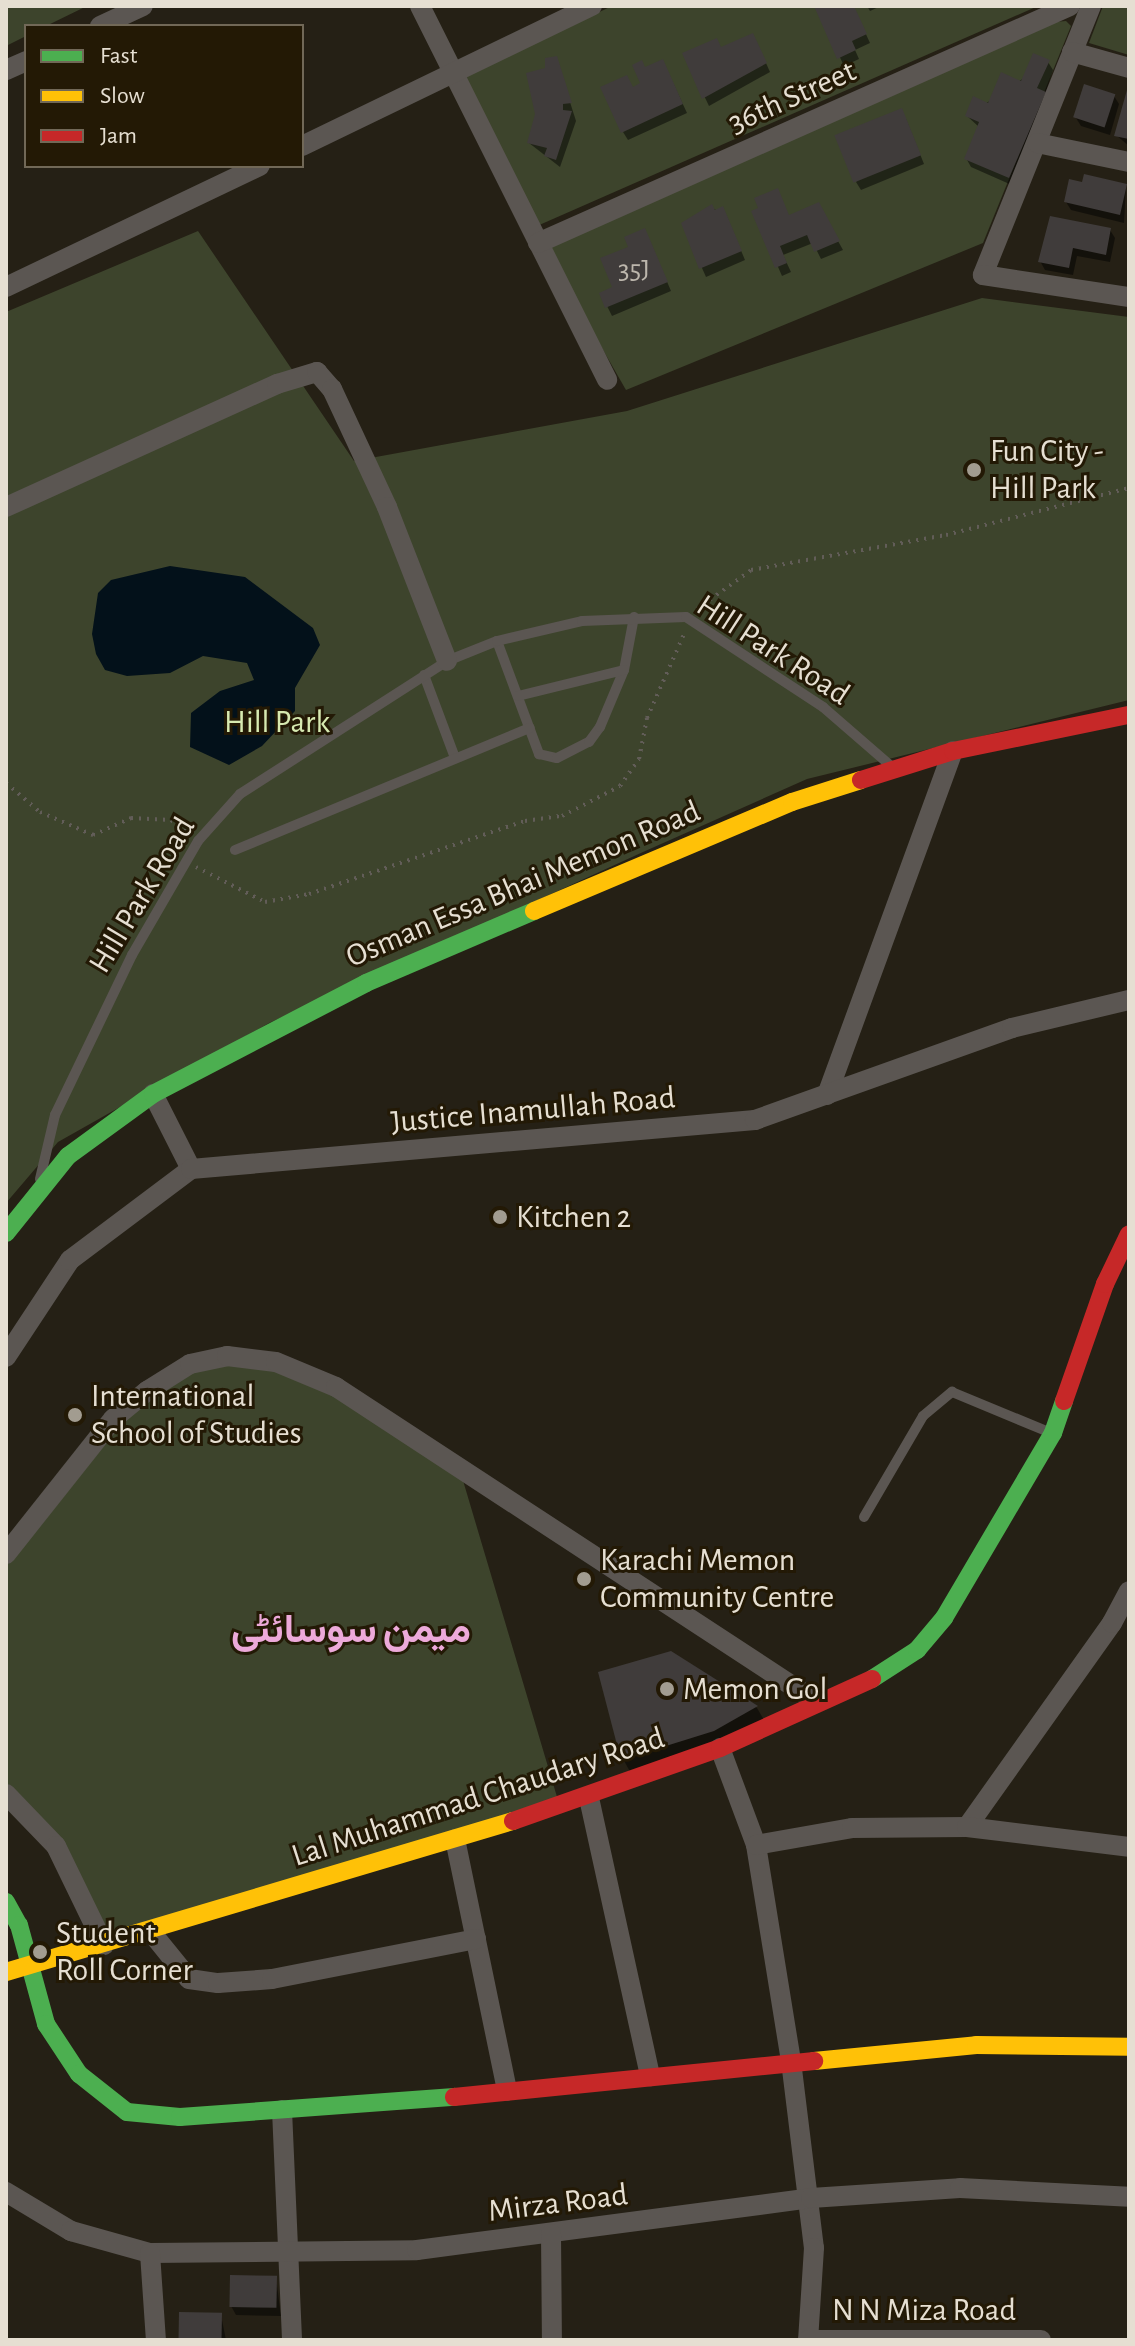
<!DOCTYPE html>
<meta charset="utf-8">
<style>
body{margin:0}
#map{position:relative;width:1135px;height:2346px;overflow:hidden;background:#252015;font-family:"Alegreya Sans",Vazirmatn,sans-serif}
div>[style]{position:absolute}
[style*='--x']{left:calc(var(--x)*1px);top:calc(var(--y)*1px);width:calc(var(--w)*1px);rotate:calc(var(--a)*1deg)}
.green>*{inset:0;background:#3d442c}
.water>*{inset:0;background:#03111a}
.shadow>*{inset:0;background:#0007}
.building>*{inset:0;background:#403c3b;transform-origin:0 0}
.path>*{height:4px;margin-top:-2px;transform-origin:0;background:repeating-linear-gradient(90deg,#625d58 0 2px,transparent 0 8px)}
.lane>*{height:10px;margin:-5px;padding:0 5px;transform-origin:5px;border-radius:5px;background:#5b5652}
.street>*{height:20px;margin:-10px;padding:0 10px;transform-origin:10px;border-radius:10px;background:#5b5652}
.fast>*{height:18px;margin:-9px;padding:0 9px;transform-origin:9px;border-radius:9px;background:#4caf50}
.slow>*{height:18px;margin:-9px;padding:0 9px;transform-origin:9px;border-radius:9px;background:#ffc107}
.jam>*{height:18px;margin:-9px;padding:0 9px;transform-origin:9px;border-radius:9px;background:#c62828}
.dots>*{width:22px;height:22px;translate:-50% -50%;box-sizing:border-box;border:4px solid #231905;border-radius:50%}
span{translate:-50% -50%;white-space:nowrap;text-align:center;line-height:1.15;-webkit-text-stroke:6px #231905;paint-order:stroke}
.number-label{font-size:28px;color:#bcb6ac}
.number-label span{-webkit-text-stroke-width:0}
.street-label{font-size:32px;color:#e6dfd2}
.poi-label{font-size:32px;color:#e6dfd2}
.left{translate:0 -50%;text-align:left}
.park-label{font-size:32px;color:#d7eab1}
.district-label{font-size:40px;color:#eca9d9;font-weight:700}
.frame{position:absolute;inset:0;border:8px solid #e6dfd2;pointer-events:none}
.legend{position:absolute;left:24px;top:24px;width:280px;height:144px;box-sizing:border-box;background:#231905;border:2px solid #716857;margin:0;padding:10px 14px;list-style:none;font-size:24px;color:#e6dfd2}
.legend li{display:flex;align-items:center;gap:16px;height:40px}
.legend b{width:40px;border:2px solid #716857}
</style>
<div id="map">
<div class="green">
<div style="clip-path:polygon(6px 6px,87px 6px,46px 26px,26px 26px,26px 36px,6px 46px)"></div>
<div style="clip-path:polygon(612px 6px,1038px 6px,537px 226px,462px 77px)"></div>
<div style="clip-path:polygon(1103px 6px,1129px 6px,1129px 55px,1089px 43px)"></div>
<div style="clip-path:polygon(1066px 21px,1071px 26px,983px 243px,626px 390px,547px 252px,551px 244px,1054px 22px)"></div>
<div style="clip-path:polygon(198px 231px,354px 461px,627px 411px,982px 298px,1129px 317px,1129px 700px,807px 779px,643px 852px,269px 1023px,58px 1142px,6px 1203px,6px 312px)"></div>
<div style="clip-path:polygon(276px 1362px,459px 1467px,560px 1807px,103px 1944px,23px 1809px,6px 1794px,6px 1554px,79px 1459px,190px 1364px)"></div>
</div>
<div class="water">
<div style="clip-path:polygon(170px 566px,245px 577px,313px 628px,320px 645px,295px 688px,295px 711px,262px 746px,229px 765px,190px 747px,191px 713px,220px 691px,254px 680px,247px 663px,203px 656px,170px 673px,127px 676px,105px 670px,96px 654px,92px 634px,98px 593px,111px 580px)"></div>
</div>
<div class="shadow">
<div style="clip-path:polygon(816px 6px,853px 6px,870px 43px,855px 50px,859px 59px,844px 66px)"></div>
<div style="clip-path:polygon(867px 6px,881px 6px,870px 11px)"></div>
<div style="clip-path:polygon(757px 43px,770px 72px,709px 106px,684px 54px)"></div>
<div style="clip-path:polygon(556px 58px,576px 121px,560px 167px,529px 143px,547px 69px)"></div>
<div style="clip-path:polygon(1048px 62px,1053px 70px,1014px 186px,971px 167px,966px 158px,979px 127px,967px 116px)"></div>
<div style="clip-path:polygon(645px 69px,667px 70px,687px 113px,628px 140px,623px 132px,633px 89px,643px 84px)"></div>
<div style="clip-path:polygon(1129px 91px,1129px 146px,1116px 135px)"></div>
<div style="clip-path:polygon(1114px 96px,1119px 104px,1110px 135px,1081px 126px,1076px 118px)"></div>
<div style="clip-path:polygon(906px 119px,924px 164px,861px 190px,856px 182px)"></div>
<div style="clip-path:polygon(1126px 186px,1124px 223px,1071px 210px,1066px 202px)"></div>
<div style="clip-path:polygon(818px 205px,843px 250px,821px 259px,813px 243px,783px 255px,791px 272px,782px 276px,754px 212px,789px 217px)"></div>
<div style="clip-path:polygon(711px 207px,727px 217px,745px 260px,706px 277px,683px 225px)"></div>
<div style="clip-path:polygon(1110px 230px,1115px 238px,1110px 262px,1077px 256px,1073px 275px,1045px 270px,1040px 261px)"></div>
<div style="clip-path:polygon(649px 239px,671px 291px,612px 316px,601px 294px,615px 288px)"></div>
<div style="clip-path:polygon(671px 1653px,757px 1708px,767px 1725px,633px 1777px,623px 1759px)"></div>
<div style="clip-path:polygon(276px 2278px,281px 2316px,236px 2315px,231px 2306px)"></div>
<div style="clip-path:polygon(221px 2315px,226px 2340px,180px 2340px)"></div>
</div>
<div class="building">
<div style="clip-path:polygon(814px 6px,854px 6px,867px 34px,852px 41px,856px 50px,837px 59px)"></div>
<div style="clip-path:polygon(753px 33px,767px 63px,702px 99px,682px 53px,717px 38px,721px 47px)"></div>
<div style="clip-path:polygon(1033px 53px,1050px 60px,1037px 88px,1046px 92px,1009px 178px,964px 159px,979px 122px,965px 116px,973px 96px,988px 103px,1001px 72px,1021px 81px)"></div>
<div style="clip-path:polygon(557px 56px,572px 103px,563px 104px,563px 110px,572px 111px,556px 160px,544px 156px,547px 148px,527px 143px,535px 114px,526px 73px,545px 68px,545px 58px)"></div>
<div style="clip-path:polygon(663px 59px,683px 104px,621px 133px,600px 87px,627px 75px,633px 87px,640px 83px,632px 65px,642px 60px,645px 67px)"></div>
<div style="clip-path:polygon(1129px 83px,1129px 139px,1114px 136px)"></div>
<div style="left:1084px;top:84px;width:33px;height:35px;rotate:18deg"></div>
<div style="left:902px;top:108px;width:51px;height:73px;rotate:68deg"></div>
<div style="clip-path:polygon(1084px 174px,1127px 184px,1120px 215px,1064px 202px,1069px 179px,1082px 182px)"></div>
<div style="clip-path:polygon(778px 188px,789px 215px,819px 202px,840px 241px,814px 252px,807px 235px,780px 246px,787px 263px,775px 268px,751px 211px,758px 208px,754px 198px)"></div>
<div style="clip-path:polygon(712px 204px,715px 210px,723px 206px,742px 251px,699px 269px,681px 223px)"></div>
<div style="clip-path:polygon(1050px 216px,1111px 228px,1106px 255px,1073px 248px,1069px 268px,1038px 262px)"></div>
<div style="clip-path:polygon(645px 228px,668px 282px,605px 308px,599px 293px,612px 287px,600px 258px,628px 247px,624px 237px)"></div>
<div style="clip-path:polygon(671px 1651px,758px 1706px,714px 1731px,621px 1760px,598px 1672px)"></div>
<div style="left:230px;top:2275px;width:47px;height:32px;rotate:1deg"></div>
<div style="left:179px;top:2312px;width:43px;height:28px;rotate:1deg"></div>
</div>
<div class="path">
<div style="--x:697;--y:609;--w:67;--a:-35.8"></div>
<div style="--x:751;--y:570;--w:198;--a:-10.2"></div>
<div style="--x:946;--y:535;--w:189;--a:-14.4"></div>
<div style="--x:6;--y:783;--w:45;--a:40.5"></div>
<div style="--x:40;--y:812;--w:58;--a:23.5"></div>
<div style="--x:93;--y:835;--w:42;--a:-24.1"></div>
<div style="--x:131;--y:818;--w:40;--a:2.9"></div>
<div style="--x:171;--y:820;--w:19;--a:39"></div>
<div style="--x:196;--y:867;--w:77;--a:26.9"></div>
<div style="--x:265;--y:902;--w:45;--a:-10.3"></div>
<div style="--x:309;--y:894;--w:228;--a:-18.7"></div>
<div style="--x:525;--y:821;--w:37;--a:-8"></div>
<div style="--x:562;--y:816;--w:65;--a:-27.3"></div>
<div style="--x:620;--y:786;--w:33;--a:-55"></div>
<div style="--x:639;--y:759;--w:42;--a:-79"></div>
<div style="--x:647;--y:718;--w:94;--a:-66.2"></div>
</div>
<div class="lane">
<div style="--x:497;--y:641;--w:121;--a:69.6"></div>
<div style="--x:539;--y:754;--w:18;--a:13"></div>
<div style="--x:557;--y:758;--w:36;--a:-27"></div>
<div style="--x:589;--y:742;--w:19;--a:-54"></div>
<div style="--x:600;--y:727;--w:62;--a:-67.2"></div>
<div style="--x:624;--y:670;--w:54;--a:-79.3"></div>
<div style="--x:424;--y:675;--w:89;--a:69.5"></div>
<div style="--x:518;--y:696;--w:109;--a:-13.8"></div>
<div style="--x:235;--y:850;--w:319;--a:-22.5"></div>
<div style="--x:40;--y:1179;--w:66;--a:-76.8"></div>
<div style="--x:55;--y:1115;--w:178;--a:-64.3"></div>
<div style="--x:132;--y:955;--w:132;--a:-59.9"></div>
<div style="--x:198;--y:841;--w:63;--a:-48.2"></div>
<div style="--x:240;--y:794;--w:246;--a:-32.7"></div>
<div style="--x:447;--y:661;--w:54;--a:-21.8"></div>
<div style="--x:497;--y:641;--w:87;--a:-13.2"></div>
<div style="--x:582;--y:621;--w:104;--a:-2.2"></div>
<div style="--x:686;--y:617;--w:164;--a:33.3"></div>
<div style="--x:823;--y:707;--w:90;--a:40.9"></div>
<div style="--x:864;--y:1517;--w:117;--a:-59.7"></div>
<div style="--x:923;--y:1416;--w:38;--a:-40"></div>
<div style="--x:952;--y:1392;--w:107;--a:22.5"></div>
</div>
<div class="street">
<div style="--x:420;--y:6;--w:418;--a:63.4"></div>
<div style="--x:1091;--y:6;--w:290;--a:111.9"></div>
<div style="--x:983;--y:275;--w:148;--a:8.6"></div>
<div style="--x:100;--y:26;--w:47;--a:-24.9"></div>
<div style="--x:1072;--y:52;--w:59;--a:15.7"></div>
<div style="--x:6;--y:70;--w:22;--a:-24"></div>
<div style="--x:1037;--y:143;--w:94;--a:11.7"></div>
<div style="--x:302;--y:146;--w:322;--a:-25.8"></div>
<div style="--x:538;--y:243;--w:582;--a:-24.01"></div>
<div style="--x:6;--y:287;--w:281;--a:-25.5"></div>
<div style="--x:6;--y:507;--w:298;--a:-24.4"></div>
<div style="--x:277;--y:384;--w:42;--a:-16.7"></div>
<div style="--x:317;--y:372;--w:23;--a:49"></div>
<div style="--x:332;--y:389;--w:130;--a:65"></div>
<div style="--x:387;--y:507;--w:165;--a:68.7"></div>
<div style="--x:153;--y:1094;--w:84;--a:63.1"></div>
<div style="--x:827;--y:1095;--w:366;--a:-69.9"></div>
<div style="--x:6;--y:1357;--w:116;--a:-56.6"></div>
<div style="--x:70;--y:1260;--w:151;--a:-36.9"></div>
<div style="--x:191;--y:1169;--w:566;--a:-4.97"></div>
<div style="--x:755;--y:1120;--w:273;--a:-19.7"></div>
<div style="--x:1012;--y:1028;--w:120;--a:-13.5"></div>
<div style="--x:6;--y:1554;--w:172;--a:-51.6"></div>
<div style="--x:113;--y:1419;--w:44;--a:-39.5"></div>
<div style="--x:147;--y:1391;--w:51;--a:-32.1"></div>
<div style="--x:190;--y:1364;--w:38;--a:-12"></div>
<div style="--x:227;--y:1356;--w:49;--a:7"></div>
<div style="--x:276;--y:1362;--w:65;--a:22.6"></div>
<div style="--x:336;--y:1387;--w:575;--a:33.22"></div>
<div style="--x:720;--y:1748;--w:103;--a:69.6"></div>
<div style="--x:756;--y:1845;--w:219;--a:80.8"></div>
<div style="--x:791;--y:2061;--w:188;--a:83"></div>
<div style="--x:814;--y:2248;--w:92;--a:93.7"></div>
<div style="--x:6;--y:1794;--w:72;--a:46.1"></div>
<div style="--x:56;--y:1846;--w:110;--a:64.1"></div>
<div style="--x:589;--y:1798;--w:285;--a:77.6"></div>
<div style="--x:967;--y:1827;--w:250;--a:-54.6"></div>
<div style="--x:1112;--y:1623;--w:36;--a:-62"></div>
<div style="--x:455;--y:1839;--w:257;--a:78.3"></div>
<div style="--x:756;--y:1845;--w:97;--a:-10"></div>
<div style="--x:852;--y:1828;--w:115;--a:-0.5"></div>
<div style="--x:967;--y:1827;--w:163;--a:7"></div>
<div style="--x:151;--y:1932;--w:60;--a:51"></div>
<div style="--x:189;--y:1979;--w:29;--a:8"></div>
<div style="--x:218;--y:1983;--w:54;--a:-4.2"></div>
<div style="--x:272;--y:1979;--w:208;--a:-11.1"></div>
<div style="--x:282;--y:2110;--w:230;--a:87.5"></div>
<div style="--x:6;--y:2192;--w:76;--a:31"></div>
<div style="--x:71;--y:2231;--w:82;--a:15.6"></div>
<div style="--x:150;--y:2253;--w:267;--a:-0.6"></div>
<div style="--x:417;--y:2250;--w:397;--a:-7.5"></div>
<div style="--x:811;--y:2198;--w:149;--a:-3.8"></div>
<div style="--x:960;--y:2188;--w:169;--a:3"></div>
<div style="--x:551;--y:2234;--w:106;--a:89.5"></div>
<div style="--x:150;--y:2253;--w:87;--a:86.1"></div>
<div style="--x:808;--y:2340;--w:233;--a:0"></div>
</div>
<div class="fast">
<div style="--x:6;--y:1233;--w:99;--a:-51.2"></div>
<div style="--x:68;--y:1156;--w:105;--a:-36.1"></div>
<div style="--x:153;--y:1094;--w:240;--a:-27.5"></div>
<div style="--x:366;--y:983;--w:183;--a:-23.2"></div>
<div style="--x:872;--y:1679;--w:54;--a:-32.8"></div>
<div style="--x:917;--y:1650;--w:42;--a:-49.8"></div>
<div style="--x:944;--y:1618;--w:215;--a:-59.5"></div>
<div style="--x:1053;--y:1433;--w:34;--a:-71"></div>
<div style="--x:6;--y:1902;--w:26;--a:61"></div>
<div style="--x:19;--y:1925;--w:103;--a:74.7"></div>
<div style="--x:46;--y:2024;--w:60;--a:56.6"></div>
<div style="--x:79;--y:2074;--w:61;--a:38.4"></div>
<div style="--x:127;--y:2112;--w:53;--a:5.4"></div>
<div style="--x:180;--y:2117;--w:275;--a:-4.2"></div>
</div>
<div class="slow">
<div style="--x:534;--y:911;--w:280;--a:-22.9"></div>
<div style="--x:792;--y:802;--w:72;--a:-17.7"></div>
<div style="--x:6;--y:1972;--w:529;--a:-16.59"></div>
<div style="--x:814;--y:2061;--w:163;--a:-5.6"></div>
<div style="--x:976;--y:2045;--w:153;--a:0.7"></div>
</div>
<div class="jam">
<div style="--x:861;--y:780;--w:96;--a:-17.5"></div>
<div style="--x:953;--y:751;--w:180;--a:-11.6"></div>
<div style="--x:1064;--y:1401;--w:124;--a:-70.7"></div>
<div style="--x:1105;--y:1284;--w:55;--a:-64.4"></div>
<div style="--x:513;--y:1821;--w:219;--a:-19.4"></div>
<div style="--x:720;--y:1748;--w:167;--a:-24.4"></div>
<div style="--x:454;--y:2097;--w:362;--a:-5.7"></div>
</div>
<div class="dots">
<div style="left:974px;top:470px;background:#a29c90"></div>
<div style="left:500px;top:1217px;background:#a29c90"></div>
<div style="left:75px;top:1415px;background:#a29c90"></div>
<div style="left:584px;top:1579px;background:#a29c90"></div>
<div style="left:667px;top:1689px;background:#a29c90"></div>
<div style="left:40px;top:1952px;background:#a29c90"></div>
</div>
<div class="number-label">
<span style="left:634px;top:270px">35J</span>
</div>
<div class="street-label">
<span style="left:792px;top:97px;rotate:-24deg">36th Street</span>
<span style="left:773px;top:650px;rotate:33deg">Hill Park Road</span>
<span style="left:523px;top:884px;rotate:-23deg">Osman Essa Bhai Memon Road</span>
<span style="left:142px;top:895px;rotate:-59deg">Hill Park Road</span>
<span style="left:533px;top:1110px;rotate:-5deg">Justice Inamullah Road</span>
<span style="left:478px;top:1797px;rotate:-18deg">Lal Muhammad Chaudary Road</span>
<span style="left:558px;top:2203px;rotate:-7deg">Mirza Road</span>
<span style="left:924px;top:2310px">N N Miza Road</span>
</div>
<div class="poi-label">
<span class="left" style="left:990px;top:470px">Fun City -<br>Hill Park</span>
<span class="left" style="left:516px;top:1217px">Kitchen 2</span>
<span class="left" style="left:91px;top:1415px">International<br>School of Studies</span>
<span class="left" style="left:600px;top:1579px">Karachi Memon<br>Community Centre</span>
<span class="left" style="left:683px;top:1689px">Memon Gol</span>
<span class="left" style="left:56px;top:1952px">Student<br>Roll Corner</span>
</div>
<div class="park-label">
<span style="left:277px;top:722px">Hill Park</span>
</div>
<div class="district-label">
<span style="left:351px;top:1630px">میمن سوسائٹی</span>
</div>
<div class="frame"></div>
<ul class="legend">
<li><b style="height:10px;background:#4caf50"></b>Fast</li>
<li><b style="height:10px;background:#ffc107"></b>Slow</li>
<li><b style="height:10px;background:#c62828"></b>Jam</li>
</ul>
</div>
